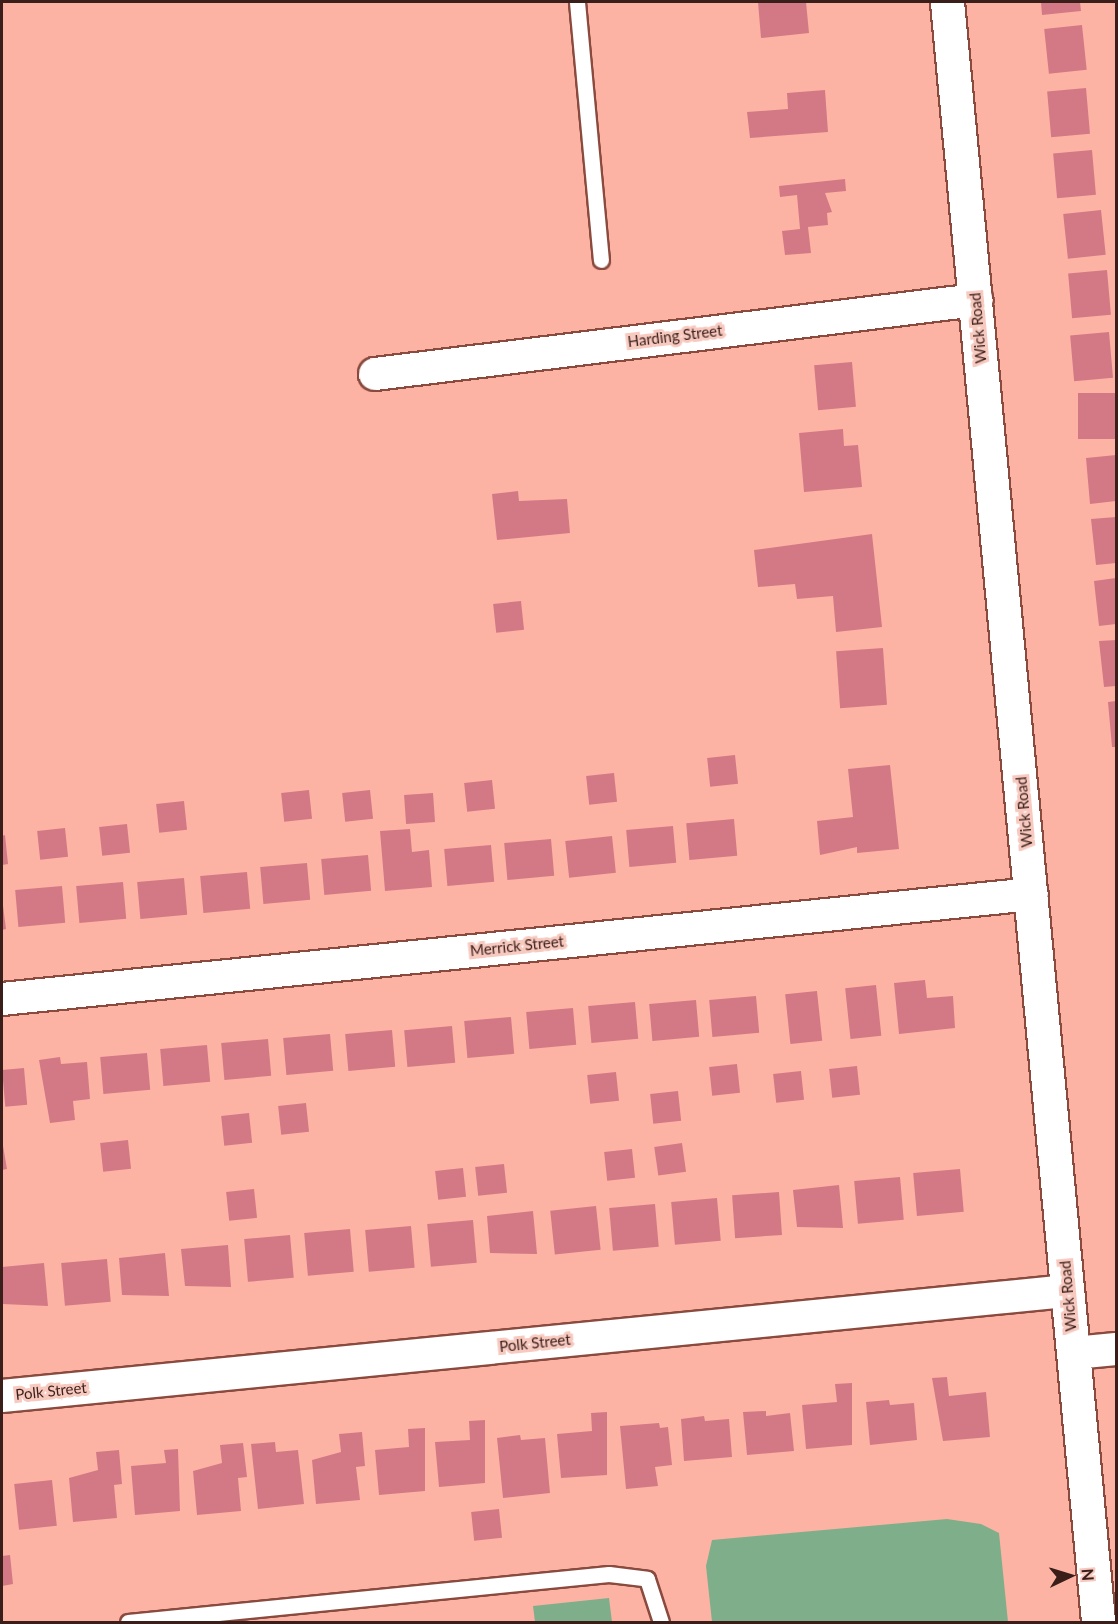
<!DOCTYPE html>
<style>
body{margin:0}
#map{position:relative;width:1118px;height:1624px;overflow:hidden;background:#fdb3a4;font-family:Lato,sans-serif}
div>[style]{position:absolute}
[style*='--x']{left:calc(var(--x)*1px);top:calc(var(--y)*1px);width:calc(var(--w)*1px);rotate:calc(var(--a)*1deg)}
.green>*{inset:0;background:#7faf8a}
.building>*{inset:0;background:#d37986;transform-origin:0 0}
.roads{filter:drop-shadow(2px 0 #8a4a3e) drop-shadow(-2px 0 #8a4a3e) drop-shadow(0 2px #8a4a3e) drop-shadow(0 -2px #8a4a3e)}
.lane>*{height:15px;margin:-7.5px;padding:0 7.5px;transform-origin:7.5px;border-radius:7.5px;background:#fff}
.street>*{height:32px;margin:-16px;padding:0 16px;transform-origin:16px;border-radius:16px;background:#fff}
.secondary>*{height:33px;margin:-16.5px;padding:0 16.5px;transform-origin:16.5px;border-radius:16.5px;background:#fff}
span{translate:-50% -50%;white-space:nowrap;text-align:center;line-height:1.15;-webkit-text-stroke:6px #f7c9bf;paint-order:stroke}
.street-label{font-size:15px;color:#3a1e19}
.frame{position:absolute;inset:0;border:3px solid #3a1e19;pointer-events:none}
.north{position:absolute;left:1040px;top:1546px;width:60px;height:60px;-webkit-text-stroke:4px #f7c9bf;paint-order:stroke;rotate:86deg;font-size:16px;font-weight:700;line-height:24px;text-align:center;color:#3a1e19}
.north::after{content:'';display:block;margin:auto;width:21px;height:27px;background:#3a1e19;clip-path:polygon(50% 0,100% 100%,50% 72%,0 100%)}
</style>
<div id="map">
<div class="green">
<div style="clip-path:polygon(947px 1519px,981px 1524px,999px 1533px,1008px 1622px,712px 1622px,706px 1566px,712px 1540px)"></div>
<div style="clip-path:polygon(609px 1598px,612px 1622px,535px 1622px,533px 1606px)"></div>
</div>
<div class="building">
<div style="clip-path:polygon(758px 2px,806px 2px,809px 33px,761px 38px)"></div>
<div style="clip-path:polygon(1041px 2px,1080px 2px,1081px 11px,1042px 15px)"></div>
<div style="left:1082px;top:25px;width:45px;height:38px;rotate:84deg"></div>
<div style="left:1086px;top:88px;width:46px;height:39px;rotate:85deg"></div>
<div style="clip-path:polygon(825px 90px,828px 132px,750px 138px,747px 112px,788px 109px,787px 93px)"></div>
<div style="left:1092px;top:150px;width:45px;height:39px;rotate:85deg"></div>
<div style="clip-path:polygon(845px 179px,846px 191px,825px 193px,832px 212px,827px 213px,828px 225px,808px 227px,811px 253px,785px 255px,782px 231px,800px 229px,797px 195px,780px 197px,779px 186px)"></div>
<div style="left:1101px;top:210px;width:45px;height:38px;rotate:84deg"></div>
<div style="left:1107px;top:270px;width:45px;height:39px;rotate:85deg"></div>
<div style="left:1109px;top:332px;width:46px;height:39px;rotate:85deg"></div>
<div style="left:852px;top:362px;width:45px;height:38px;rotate:85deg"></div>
<div style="left:1116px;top:393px;width:46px;height:38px;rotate:90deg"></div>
<div style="clip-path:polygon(843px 429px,844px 446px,858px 445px,862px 487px,804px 492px,799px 433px)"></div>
<div style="clip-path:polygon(1116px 455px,1116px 501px,1090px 504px,1086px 458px)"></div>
<div style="clip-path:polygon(518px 491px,519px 501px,567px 499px,570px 533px,497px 540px,492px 494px)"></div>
<div style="clip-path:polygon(1116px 517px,1116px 563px,1096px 565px,1091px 519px)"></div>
<div style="clip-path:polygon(872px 534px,882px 627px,836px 632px,833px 596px,797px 599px,795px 584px,758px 587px,754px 550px)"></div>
<div style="clip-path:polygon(1116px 578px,1116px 624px,1099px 626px,1094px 581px)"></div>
<div style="left:521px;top:601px;width:29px;height:28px;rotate:84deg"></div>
<div style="clip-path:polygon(1116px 640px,1116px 686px,1104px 687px,1099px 641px)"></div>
<div style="left:883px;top:648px;width:57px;height:47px;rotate:86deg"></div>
<div style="clip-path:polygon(1116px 701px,1116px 747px,1112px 747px,1108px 702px)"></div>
<div style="left:735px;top:755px;width:29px;height:28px;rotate:84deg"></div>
<div style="clip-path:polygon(890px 765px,899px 849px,857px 853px,857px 847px,820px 855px,817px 821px,853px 817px,848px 769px)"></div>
<div style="left:614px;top:773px;width:29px;height:28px;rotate:84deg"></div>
<div style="left:492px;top:780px;width:29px;height:28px;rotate:84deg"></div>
<div style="left:309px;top:790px;width:29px;height:28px;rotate:84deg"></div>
<div style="left:370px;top:790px;width:29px;height:28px;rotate:84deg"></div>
<div style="left:433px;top:793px;width:29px;height:29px;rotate:86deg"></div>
<div style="left:184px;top:801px;width:29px;height:28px;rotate:84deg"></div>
<div style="left:734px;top:819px;width:37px;height:48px;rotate:85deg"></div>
<div style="left:127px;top:824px;width:29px;height:28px;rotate:84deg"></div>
<div style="left:673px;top:826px;width:37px;height:47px;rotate:85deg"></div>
<div style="left:65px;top:828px;width:29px;height:28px;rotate:84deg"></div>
<div style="clip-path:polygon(410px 829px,412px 852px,429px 850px,432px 887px,385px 891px,380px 831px)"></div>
<div style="clip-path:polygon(5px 835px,8px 864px,2px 865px,2px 836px)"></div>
<div style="left:612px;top:836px;width:37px;height:47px;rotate:84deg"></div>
<div style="left:551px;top:839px;width:37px;height:47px;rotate:85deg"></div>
<div style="left:491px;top:845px;width:37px;height:47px;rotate:85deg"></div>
<div style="left:368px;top:855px;width:36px;height:47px;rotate:85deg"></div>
<div style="left:307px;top:863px;width:37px;height:47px;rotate:85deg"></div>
<div style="left:247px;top:872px;width:37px;height:47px;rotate:85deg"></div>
<div style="left:184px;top:878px;width:37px;height:47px;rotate:85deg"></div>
<div style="left:123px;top:882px;width:37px;height:47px;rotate:85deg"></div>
<div style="left:62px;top:886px;width:37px;height:47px;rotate:85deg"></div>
<div style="clip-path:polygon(2px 898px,6px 929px,2px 930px)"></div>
<div style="clip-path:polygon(925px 980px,927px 998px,953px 996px,955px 1028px,899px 1034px,894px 983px)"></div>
<div style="left:876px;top:985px;width:51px;height:31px;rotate:84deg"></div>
<div style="left:817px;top:991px;width:50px;height:32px;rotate:84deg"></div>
<div style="left:756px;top:996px;width:37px;height:47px;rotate:85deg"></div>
<div style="left:696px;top:1000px;width:37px;height:47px;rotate:85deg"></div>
<div style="left:635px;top:1002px;width:37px;height:47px;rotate:85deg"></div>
<div style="left:573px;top:1008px;width:37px;height:47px;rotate:85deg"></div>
<div style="left:511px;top:1017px;width:37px;height:47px;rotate:85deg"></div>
<div style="left:452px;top:1026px;width:37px;height:48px;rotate:85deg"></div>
<div style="left:392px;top:1030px;width:37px;height:47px;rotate:85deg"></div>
<div style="left:330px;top:1034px;width:37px;height:47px;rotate:85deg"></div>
<div style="left:268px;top:1039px;width:37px;height:47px;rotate:85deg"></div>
<div style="left:207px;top:1045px;width:37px;height:47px;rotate:85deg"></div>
<div style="left:147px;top:1053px;width:37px;height:47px;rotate:85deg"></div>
<div style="clip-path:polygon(60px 1057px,61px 1064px,87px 1062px,90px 1099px,73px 1101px,75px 1120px,50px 1123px,39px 1060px)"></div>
<div style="left:737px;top:1064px;width:29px;height:28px;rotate:84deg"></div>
<div style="left:857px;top:1066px;width:29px;height:28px;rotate:84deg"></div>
<div style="left:24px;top:1068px;width:37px;height:22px;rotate:85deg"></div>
<div style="left:801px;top:1071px;width:29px;height:28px;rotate:84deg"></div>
<div style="left:616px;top:1072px;width:29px;height:29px;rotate:84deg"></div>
<div style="left:678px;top:1091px;width:30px;height:28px;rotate:84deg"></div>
<div style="left:306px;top:1103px;width:29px;height:28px;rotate:84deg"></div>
<div style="left:249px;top:1113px;width:30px;height:28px;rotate:84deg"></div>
<div style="clip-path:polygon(2px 1140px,7px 1169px,2px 1170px)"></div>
<div style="left:128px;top:1140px;width:29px;height:28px;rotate:84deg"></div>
<div style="left:682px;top:1143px;width:29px;height:28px;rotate:82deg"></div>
<div style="left:632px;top:1149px;width:29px;height:28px;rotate:84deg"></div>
<div style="left:504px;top:1164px;width:29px;height:29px;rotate:84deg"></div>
<div style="left:463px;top:1168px;width:29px;height:28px;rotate:84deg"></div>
<div style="left:960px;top:1169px;width:43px;height:47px;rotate:85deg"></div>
<div style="left:900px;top:1177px;width:43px;height:46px;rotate:85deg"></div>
<div style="clip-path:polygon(839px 1185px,843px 1228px,797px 1227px,793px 1190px)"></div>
<div style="left:254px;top:1189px;width:29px;height:28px;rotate:84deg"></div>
<div style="left:779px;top:1192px;width:43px;height:47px;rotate:86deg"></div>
<div style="left:717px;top:1198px;width:43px;height:46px;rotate:85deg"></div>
<div style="left:655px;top:1204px;width:43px;height:46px;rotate:85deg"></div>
<div style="left:596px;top:1206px;width:44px;height:46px;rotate:84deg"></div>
<div style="clip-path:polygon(533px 1211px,537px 1254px,490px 1253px,487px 1216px)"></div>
<div style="left:473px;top:1220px;width:43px;height:46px;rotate:85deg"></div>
<div style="left:411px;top:1226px;width:42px;height:46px;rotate:85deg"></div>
<div style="left:350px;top:1229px;width:43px;height:46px;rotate:85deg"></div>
<div style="left:290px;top:1235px;width:43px;height:46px;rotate:85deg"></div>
<div style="clip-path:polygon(228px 1245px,231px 1287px,185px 1286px,181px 1249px)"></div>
<div style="clip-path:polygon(165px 1253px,169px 1296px,122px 1295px,119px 1258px)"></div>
<div style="left:107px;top:1259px;width:43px;height:46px;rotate:85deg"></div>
<div style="clip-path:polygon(44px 1263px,48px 1306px,2px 1304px,2px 1267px)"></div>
<div style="clip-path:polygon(947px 1377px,949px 1396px,986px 1392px,990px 1437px,943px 1441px,932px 1378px)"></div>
<div style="clip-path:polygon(852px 1383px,852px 1445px,806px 1449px,802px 1405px,837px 1402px,835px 1384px)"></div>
<div style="clip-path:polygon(889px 1400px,890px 1405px,914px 1403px,917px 1440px,870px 1445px,866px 1402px)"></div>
<div style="clip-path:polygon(766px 1411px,766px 1416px,790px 1413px,794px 1451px,747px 1455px,743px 1412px)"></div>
<div style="clip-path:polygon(607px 1412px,607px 1475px,561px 1478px,557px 1434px,592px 1431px,591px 1413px)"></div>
<div style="clip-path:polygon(704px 1416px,705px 1421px,729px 1419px,732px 1457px,684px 1461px,681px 1419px)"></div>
<div style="clip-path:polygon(485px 1420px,485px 1483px,439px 1487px,435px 1442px,470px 1440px,469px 1421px)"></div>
<div style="clip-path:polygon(659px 1423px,660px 1428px,668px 1427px,672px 1465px,655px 1467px,658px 1486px,626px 1489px,620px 1426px)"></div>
<div style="clip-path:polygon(425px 1428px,425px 1491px,379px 1495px,375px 1450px,409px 1447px,408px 1429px)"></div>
<div style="clip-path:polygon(362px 1432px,365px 1466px,356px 1467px,360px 1500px,316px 1504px,312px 1460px,341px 1452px,339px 1434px)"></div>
<div style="clip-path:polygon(520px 1435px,521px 1440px,545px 1438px,550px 1493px,503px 1498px,497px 1438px)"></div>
<div style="clip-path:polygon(275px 1442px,276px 1452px,298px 1450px,304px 1504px,258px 1509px,251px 1444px)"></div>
<div style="clip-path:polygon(243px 1443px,247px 1477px,238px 1478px,241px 1511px,197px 1515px,193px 1471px,222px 1463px,220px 1445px)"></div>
<div style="clip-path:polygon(178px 1449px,180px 1511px,135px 1515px,131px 1466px,166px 1463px,164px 1450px)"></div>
<div style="clip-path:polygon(119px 1450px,122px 1484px,114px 1485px,117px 1518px,73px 1522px,69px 1478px,98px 1470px,96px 1452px)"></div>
<div style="left:52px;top:1480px;width:46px;height:38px;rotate:84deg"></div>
<div style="left:499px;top:1509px;width:29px;height:28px;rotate:84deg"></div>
<div style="clip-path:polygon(10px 1555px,13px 1584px,2px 1586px,2px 1556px)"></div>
</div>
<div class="roads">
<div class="lane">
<div style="--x:577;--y:2;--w:259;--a:84.7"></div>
<div style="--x:128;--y:1622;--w:483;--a:-5.7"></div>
<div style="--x:609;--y:1574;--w:38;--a:7"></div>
<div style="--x:647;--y:1579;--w:45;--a:72"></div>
</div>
<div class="street">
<div style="--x:375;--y:374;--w:606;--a:-7.02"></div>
<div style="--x:2;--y:999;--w:1035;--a:-5.82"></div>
<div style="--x:1074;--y:1353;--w:42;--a:-5.4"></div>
<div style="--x:2;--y:1396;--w:1071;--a:-5.63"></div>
</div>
<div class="secondary">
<div style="--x:947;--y:2;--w:1627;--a:84.67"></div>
</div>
</div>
<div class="street-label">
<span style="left:978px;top:328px;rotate:-95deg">Wick Road</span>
<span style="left:675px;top:336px;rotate:-7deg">Harding Street</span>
<span style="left:1024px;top:812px;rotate:-95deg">Wick Road</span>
<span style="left:517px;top:946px;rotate:-6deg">Merrick Street</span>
<span style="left:1068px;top:1296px;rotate:-95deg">Wick Road</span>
<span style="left:535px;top:1343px;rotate:-6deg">Polk Street</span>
<span style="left:51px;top:1391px;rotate:-6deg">Polk Street</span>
</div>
<div class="frame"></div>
<div class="north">N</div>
</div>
